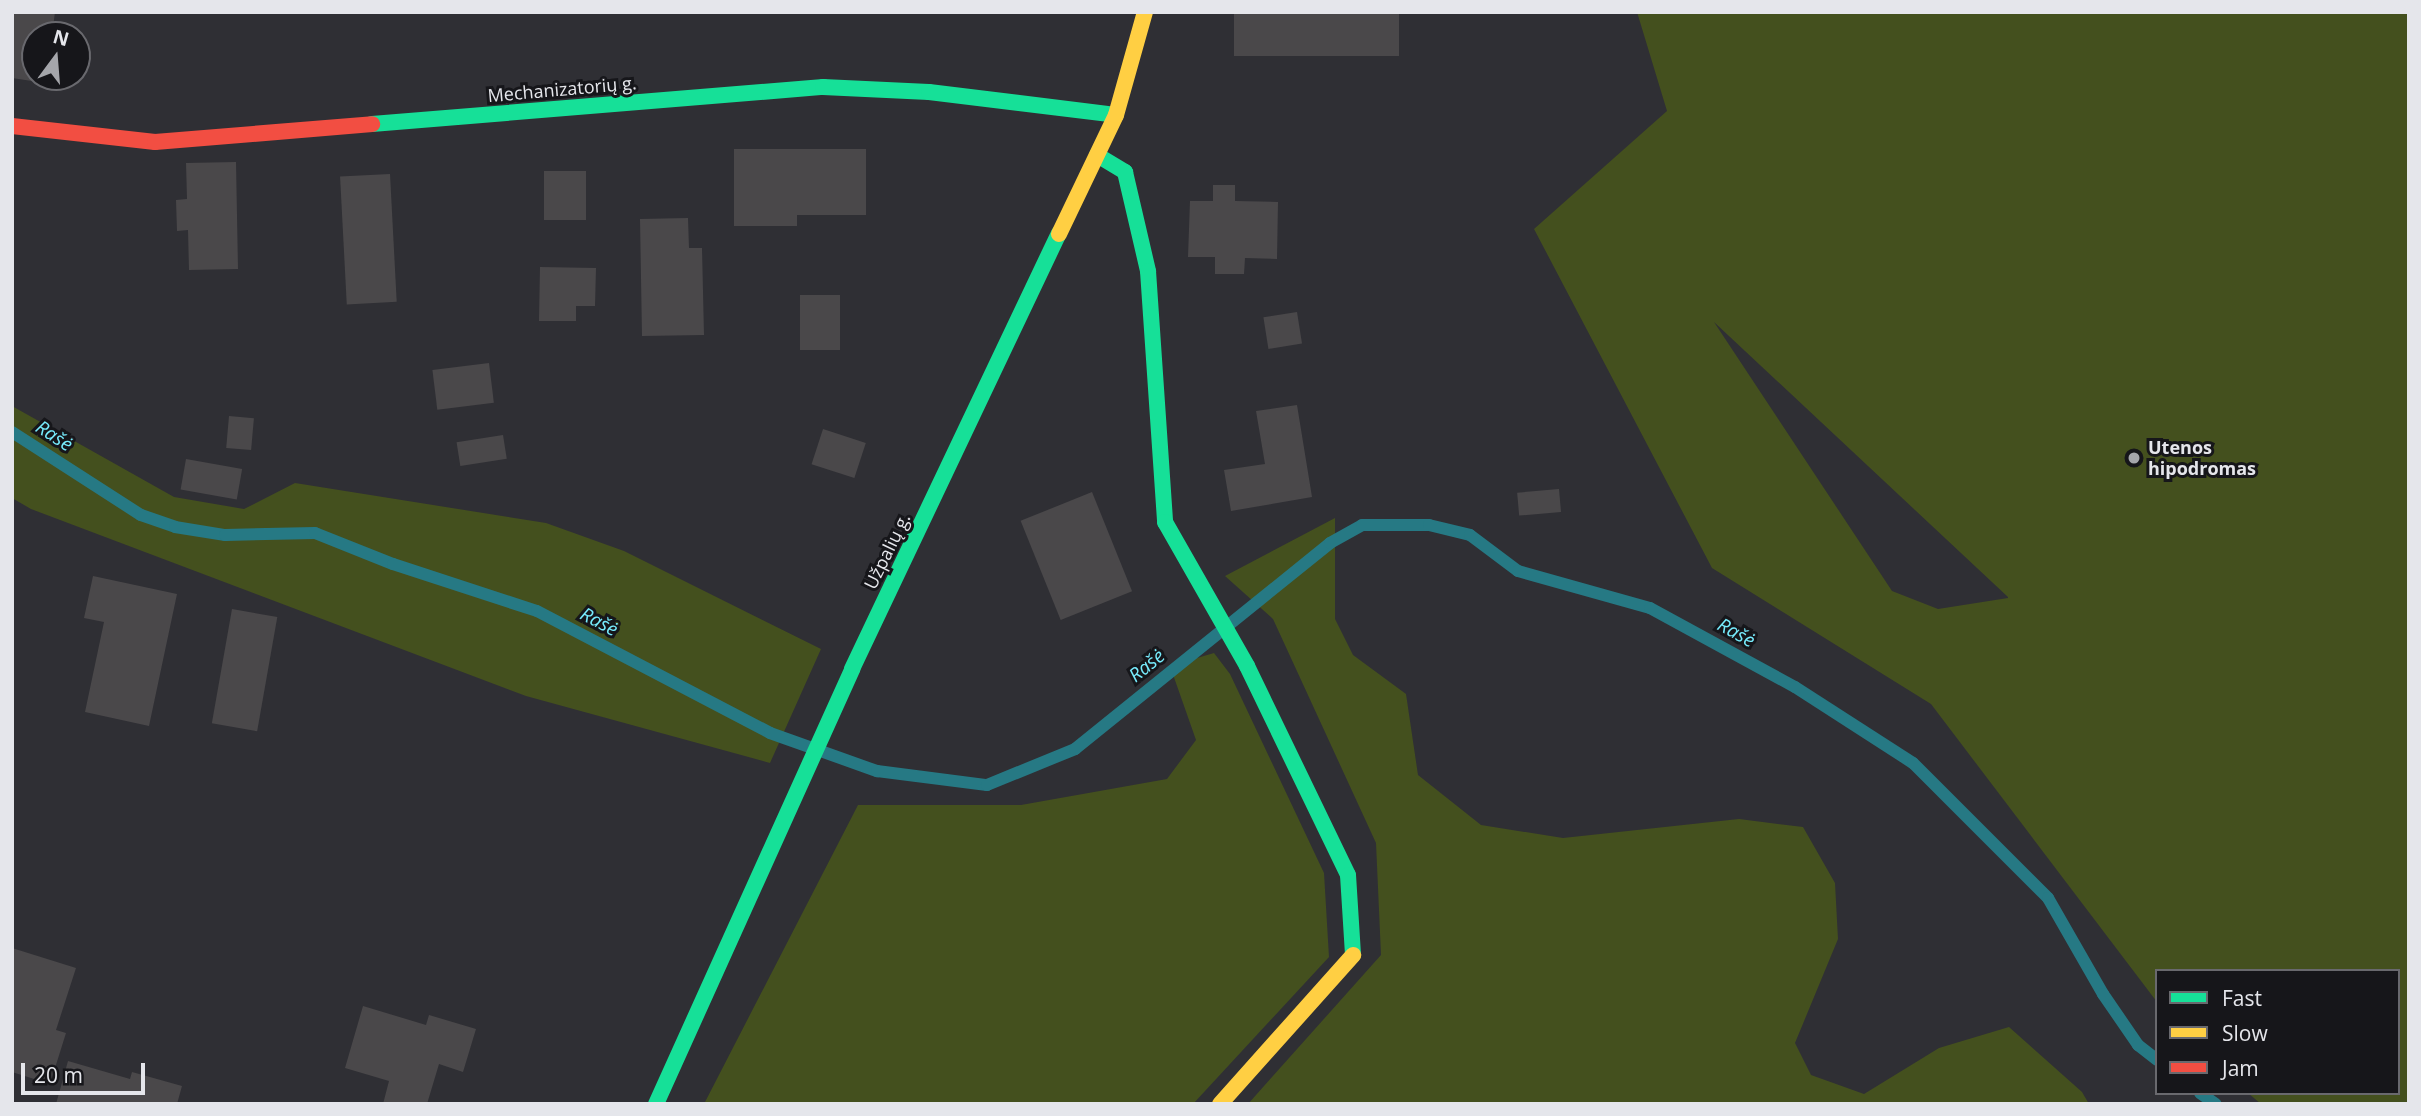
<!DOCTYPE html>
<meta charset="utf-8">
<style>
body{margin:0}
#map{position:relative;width:2421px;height:1116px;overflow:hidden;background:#2f2f34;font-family:"Open Sans",sans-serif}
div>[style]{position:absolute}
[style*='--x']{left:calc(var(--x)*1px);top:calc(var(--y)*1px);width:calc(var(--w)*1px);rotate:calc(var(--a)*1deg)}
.green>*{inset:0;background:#44501e}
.stream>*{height:12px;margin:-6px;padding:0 6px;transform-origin:6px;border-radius:6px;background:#267984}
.building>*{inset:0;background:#4a484a;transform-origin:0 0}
.fast>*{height:16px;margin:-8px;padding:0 8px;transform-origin:8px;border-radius:8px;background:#16e098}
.slow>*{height:16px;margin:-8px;padding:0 8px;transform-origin:8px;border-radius:8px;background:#ffcf43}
.jam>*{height:16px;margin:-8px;padding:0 8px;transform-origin:8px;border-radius:8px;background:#f24e42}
.dots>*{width:19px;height:19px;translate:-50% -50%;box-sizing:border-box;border:4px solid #16161a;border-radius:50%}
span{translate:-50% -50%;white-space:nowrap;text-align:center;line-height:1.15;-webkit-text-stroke:6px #16161a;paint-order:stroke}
.street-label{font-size:18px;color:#e5e6eb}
.poi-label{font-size:18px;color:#e5e6eb;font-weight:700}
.left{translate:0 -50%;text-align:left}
.water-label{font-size:19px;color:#77ecfd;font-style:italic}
.frame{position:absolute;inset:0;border:14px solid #e5e6eb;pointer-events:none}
.legend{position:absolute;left:2155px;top:969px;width:245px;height:126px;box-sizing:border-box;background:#16161a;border:2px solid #69696e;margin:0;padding:9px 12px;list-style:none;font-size:21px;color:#e5e6eb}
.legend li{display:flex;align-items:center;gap:14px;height:35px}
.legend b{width:35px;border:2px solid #69696e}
.north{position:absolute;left:21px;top:21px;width:70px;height:70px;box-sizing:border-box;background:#16161a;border:2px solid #69696e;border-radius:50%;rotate:16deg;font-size:19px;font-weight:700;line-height:28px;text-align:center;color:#e5e6eb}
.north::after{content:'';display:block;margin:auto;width:24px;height:32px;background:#a5a6ab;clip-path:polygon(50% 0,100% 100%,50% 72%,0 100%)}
.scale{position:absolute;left:21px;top:1063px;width:124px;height:32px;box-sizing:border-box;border:4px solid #e5e6eb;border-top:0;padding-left:9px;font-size:21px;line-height:24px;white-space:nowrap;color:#e5e6eb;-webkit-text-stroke:5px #16161a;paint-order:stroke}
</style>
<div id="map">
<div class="green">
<div style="clip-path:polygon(evenodd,1637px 12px,2409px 12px,2409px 1104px,2261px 1104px,2248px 1093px,2398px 1093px,2398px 971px,2157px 971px,2157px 1002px,1931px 704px,1712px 568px,1534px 229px,1667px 111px,1637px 12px,1714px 322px,2008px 597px,2008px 598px,1938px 609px,1892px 591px,1714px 322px)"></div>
<div style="clip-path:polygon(12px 406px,174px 497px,244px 509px,295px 483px,546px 523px,624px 551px,821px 649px,770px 763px,526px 696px,31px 509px,12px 498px)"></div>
<div style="clip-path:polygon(1335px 518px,1335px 619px,1353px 655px,1406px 694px,1418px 775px,1481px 825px,1563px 838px,1739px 819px,1803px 827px,1835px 883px,1838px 939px,1795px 1043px,1811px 1075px,1864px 1094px,1939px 1048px,2009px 1027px,2082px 1092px,2089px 1104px,1248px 1104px,1381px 955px,1376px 843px,1273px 619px,1225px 576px)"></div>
<div style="clip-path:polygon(1214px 653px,1230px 674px,1324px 873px,1329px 957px,1193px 1104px,704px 1104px,858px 805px,1021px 805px,1167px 779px,1196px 740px,1170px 666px)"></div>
</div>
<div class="stream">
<div style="--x:12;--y:432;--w:153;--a:32.8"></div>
<div style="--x:141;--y:515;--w:36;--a:19"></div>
<div style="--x:175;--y:527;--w:51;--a:9.1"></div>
<div style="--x:225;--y:535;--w:90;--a:-1.3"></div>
<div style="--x:315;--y:533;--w:84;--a:21.7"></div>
<div style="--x:393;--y:564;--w:151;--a:18.1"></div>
<div style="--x:537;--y:611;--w:263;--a:27.6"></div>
<div style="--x:770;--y:733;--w:114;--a:19.6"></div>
<div style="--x:877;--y:771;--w:111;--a:7.3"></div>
<div style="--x:987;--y:785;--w:95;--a:-22.2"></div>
<div style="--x:1075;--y:749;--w:328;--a:-38.9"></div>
<div style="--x:1330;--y:543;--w:37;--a:-29"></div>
<div style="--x:1362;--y:525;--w:67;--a:0"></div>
<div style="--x:1429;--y:525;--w:42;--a:13.7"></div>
<div style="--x:1470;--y:535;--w:60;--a:36.9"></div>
<div style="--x:1518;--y:571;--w:137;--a:15.7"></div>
<div style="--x:1650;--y:608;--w:165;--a:28.6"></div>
<div style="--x:1795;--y:687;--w:140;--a:32.8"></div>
<div style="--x:1913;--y:763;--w:191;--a:45"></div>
<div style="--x:2048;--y:898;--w:111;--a:60.2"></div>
<div style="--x:2103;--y:994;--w:62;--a:55.5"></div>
<div style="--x:2138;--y:1045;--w:24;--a:38"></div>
<div style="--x:2200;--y:1093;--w:19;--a:35"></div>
</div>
<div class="building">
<div style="clip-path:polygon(12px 12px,55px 12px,52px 35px,35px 35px,35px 77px,46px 77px,45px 83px,12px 78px)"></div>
<div style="left:1234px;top:12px;width:165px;height:44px"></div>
<div style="clip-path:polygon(734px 149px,866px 149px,866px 215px,797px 215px,797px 226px,734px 226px)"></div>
<div style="clip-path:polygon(236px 162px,238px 269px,189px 270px,188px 230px,177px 231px,176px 200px,187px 199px,186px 163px)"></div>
<div style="left:586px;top:171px;width:49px;height:42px;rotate:90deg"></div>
<div style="left:390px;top:174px;width:128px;height:50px;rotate:87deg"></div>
<div style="clip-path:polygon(1213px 185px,1235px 185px,1235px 201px,1278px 202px,1277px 259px,1245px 258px,1244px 274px,1215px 274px,1215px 257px,1188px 257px,1190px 201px,1213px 201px)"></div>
<div style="clip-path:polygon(688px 218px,689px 248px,702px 248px,704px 335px,642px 336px,640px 219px)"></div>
<div style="clip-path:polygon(540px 267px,596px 268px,595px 306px,576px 306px,576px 321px,539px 321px)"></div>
<div style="left:840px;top:295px;width:55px;height:40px;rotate:90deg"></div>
<div style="left:1297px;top:312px;width:32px;height:34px;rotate:81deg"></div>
<div style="left:489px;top:363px;width:40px;height:57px;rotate:83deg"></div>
<div style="clip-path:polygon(1297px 405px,1312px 497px,1231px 511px,1224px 470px,1265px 464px,1256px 411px)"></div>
<div style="left:229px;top:416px;width:25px;height:32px;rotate:5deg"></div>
<div style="left:823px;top:429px;width:45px;height:37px;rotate:18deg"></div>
<div style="left:503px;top:435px;width:24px;height:47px;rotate:81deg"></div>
<div style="left:186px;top:459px;width:57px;height:31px;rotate:10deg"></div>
<div style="left:1559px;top:489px;width:23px;height:42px;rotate:85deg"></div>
<div style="left:1092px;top:492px;width:107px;height:77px;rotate:68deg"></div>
<div style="clip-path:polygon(93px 576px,177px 594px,149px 726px,85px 712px,104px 622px,84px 618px)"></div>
<div style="left:232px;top:609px;width:46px;height:116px;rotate:10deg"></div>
<div style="clip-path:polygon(12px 948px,76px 968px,56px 1030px,66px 1033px,50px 1084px,12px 1072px)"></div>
<div style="clip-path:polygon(363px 1006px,426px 1025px,429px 1015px,476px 1029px,463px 1072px,439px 1064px,427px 1104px,383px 1104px,389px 1081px,345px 1068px)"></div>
<div style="clip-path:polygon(68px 1061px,130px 1079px,132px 1072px,182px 1086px,177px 1104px,56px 1104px)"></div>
</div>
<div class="fast">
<div style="--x:372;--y:124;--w:453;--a:-4.7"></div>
<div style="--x:823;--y:87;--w:106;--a:2.7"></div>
<div style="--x:929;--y:92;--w:188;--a:7"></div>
<div style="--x:1097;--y:155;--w:33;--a:31"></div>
<div style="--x:1125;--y:172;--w:102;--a:76.9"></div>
<div style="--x:1148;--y:271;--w:252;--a:86.1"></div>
<div style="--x:1165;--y:522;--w:166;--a:60.3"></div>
<div style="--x:1247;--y:666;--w:232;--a:64.2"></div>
<div style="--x:1348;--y:875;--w:80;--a:86.4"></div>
<div style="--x:656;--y:1104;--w:477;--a:-65.7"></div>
<div style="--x:852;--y:669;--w:482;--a:-64.6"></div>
</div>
<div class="slow">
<div style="--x:1059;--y:234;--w:132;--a:-64.4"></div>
<div style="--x:1116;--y:115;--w:107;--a:-74.3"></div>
<div style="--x:1220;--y:1104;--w:200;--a:-48.2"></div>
</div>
<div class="jam">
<div style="--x:12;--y:126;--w:144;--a:6.4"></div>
<div style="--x:155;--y:142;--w:218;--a:-4.7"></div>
</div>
<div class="dots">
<div style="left:2134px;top:458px;background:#a5a6ab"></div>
</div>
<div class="street-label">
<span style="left:562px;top:89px;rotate:-5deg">Mechanizatorių g.</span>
<span style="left:887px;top:551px;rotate:-64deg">Užpalių g.</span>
</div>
<div class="poi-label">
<span class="left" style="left:2148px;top:458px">Utenos<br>hipodromas</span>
</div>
<div class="water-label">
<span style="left:54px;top:436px;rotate:33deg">Rašė</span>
<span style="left:599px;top:622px;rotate:28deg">Rašė</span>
<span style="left:1736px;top:633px;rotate:29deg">Rašė</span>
<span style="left:1147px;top:666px;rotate:-39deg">Rašė</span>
</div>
<div class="frame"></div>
<ul class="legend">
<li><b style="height:9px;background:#16e098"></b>Fast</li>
<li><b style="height:9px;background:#ffcf43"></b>Slow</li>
<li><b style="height:9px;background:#f24e42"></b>Jam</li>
</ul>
<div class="north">N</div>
<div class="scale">20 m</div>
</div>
